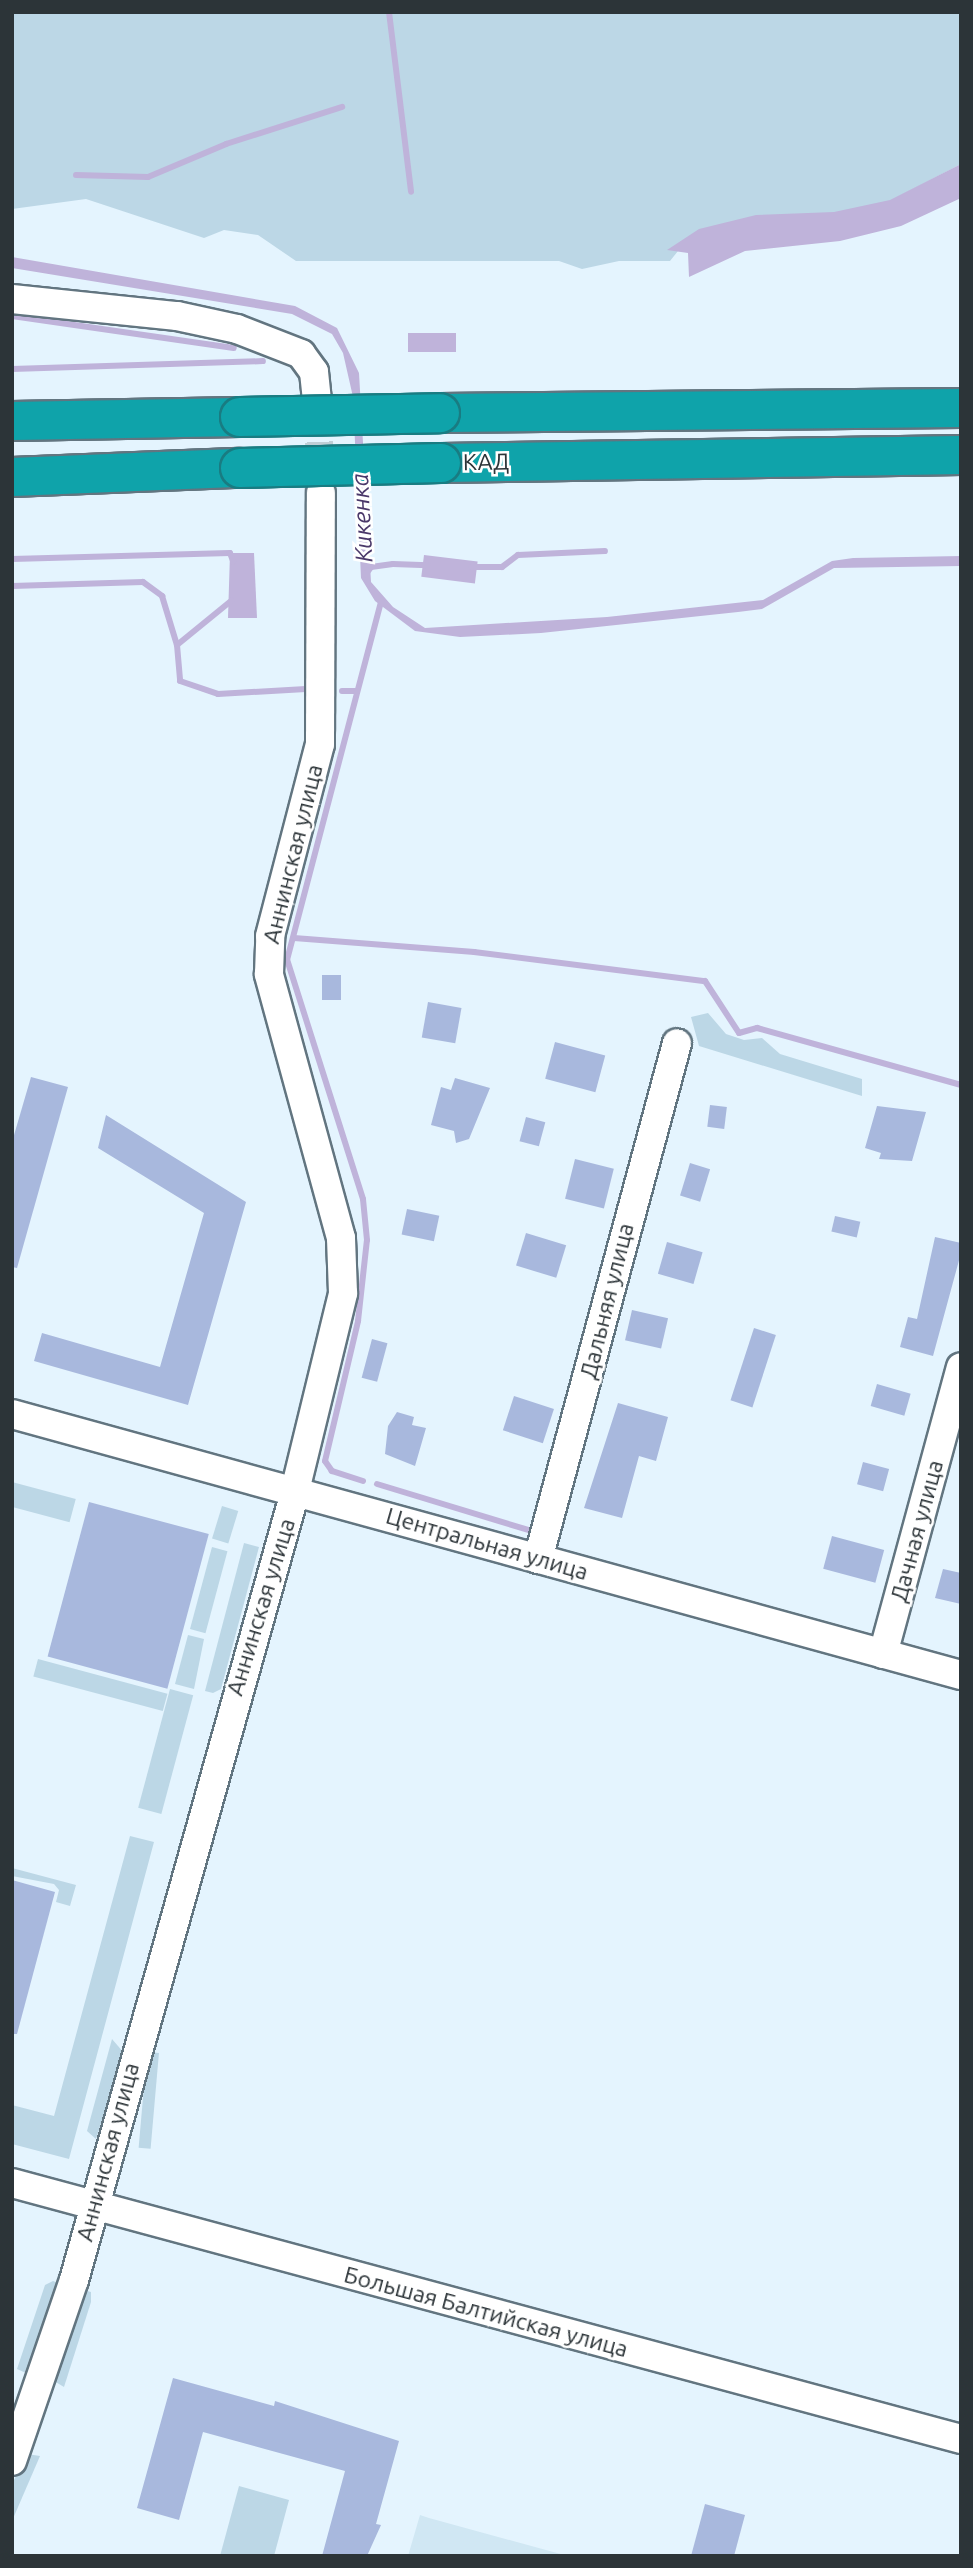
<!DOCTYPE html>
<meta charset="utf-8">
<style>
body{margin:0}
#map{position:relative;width:973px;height:2568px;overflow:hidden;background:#e4f4fe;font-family:Ubuntu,sans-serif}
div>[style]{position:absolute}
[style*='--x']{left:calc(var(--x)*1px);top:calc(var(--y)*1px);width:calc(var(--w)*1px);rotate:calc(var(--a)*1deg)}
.built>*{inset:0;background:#d0e7f3}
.green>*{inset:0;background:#bcd7e6;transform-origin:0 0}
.water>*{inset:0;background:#bfb3da;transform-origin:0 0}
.stream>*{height:6px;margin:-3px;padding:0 3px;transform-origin:3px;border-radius:3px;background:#bfb3da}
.building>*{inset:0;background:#a8b8dd;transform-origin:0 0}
.minor-tunnel>*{height:28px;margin-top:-14px;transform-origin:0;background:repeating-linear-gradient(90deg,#bfced6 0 28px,transparent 0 42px)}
.roads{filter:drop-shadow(2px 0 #627580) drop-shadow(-2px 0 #627580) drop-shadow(0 2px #627580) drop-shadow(0 -2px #627580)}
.minor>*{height:28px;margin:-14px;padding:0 14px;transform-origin:14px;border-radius:14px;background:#fff}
.highway>*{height:38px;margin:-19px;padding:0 19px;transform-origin:19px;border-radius:19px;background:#0fa3aa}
.bridges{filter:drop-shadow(2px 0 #197c82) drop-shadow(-2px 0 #197c82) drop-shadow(0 2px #197c82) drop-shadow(0 -2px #197c82)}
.highway-bridge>*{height:38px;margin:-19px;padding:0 19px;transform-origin:19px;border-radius:19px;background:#0fa3aa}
span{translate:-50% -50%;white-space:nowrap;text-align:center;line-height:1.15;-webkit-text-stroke:5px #fff;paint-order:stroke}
.street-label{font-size:23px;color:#2c3438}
.water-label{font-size:24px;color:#4a386a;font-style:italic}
.frame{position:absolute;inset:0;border:14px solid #2c3438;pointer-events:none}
</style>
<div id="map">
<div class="built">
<div style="clip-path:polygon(420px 2515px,429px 2518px,568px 2556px,408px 2556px)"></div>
</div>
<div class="green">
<div style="clip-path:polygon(12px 12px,961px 12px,961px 164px,888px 202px,678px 251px,670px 261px,619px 261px,582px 269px,559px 261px,296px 261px,258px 235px,224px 230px,204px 238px,86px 199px,12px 209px)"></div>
<div style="clip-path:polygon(708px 1013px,726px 1034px,744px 1040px,762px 1038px,780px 1054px,862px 1079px,862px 1096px,699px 1046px,691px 1017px)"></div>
<div style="left:12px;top:1482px;width:66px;height:24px;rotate:15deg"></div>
<div style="left:222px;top:1506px;width:17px;height:34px;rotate:17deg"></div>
<div style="clip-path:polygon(244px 1543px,259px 1547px,221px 1689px,213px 1693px,205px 1691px)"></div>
<div style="left:212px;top:1547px;width:16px;height:85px;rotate:15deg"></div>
<div style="clip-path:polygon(188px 1635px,204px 1639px,194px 1689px,175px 1684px)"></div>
<div style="left:38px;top:1659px;width:134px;height:18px;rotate:15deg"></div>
<div style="left:170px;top:1689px;width:24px;height:123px;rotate:15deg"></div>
<div style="clip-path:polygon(130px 1836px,154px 1842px,69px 2159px,12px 2144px,12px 2105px,54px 2116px)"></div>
<div style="clip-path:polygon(12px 1868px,76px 1885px,70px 1906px,56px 1902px,59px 1890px,54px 1884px,12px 1876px)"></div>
<div style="clip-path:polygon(112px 2039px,124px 2053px,96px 2139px,87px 2131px)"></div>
<div style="left:147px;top:2052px;width:12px;height:96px;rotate:5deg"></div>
<div style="clip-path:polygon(53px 2281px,61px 2284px,26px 2373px,17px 2369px,45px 2285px)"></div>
<div style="clip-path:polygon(80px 2289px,91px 2292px,91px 2302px,64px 2387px,54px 2381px)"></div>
<div style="clip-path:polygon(27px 2454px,40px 2456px,12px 2521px,12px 2484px)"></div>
<div style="clip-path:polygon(239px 2486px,289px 2500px,274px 2556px,220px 2556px)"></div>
</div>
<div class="water">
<div style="clip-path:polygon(961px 164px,961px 198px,901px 226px,840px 241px,745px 251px,689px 277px,688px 253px,667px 250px,699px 229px,756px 215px,834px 212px,890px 200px)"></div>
<div style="clip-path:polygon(12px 257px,295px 306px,337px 328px,359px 373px,371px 582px,393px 607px,425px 628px,607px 617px,763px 600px,832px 561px,853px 558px,961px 556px,961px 566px,834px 568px,762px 609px,738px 612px,541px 633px,460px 637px,415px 631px,375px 601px,361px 578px,353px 397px,343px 353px,332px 334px,292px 314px,12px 268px)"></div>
<div style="left:408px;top:333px;width:48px;height:19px"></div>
<div style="clip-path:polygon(230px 553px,254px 553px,257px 618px,228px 618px)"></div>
<div style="left:424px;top:555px;width:54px;height:22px;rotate:7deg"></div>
</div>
<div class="stream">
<div style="--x:389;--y:12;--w:181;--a:83"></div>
<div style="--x:76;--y:175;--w:72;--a:1.6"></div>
<div style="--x:148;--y:177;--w:85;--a:-22.9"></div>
<div style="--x:226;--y:144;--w:122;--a:-17.7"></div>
<div style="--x:12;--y:316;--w:224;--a:8.2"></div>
<div style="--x:12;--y:369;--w:251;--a:-1.8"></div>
<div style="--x:12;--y:559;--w:218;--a:-1.6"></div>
<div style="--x:230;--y:553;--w:9;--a:69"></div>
<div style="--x:471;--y:567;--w:31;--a:0"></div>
<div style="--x:502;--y:567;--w:20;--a:-37"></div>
<div style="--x:518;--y:555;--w:87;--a:-2.6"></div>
<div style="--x:366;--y:574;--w:9;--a:-54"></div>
<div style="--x:371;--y:567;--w:22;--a:-8"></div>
<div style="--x:393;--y:564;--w:35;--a:2"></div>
<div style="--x:12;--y:586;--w:131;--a:-1.7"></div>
<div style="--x:143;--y:582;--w:24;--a:36"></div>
<div style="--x:162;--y:596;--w:51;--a:73"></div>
<div style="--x:177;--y:645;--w:36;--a:85"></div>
<div style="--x:180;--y:681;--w:40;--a:18.9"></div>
<div style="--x:218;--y:694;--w:88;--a:-3.3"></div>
<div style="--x:177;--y:645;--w:70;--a:-39.2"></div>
<div style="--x:342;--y:691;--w:14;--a:0"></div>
<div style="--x:294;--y:938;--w:181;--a:4.4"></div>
<div style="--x:474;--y:952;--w:233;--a:7.2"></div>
<div style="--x:705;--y:981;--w:62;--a:56.8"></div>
<div style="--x:739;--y:1033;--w:19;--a:-16"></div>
<div style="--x:757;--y:1028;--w:212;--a:15.6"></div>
<div style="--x:363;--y:1481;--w:33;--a:-162"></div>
<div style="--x:332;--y:1471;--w:12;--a:-125"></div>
<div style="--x:325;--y:1461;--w:144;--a:-76.7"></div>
<div style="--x:358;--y:1321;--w:81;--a:-83.7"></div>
<div style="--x:367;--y:1240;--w:41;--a:-95.6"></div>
<div style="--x:363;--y:1199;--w:251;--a:-107.6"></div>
<div style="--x:287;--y:960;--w:371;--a:-75.3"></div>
<div style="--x:377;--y:1484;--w:158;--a:16.9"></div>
</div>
<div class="building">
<div style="left:322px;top:975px;width:19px;height:25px"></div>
<div style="left:428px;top:1002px;width:34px;height:36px;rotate:10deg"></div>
<div style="left:555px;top:1042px;width:52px;height:38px;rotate:15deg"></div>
<div style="clip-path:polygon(31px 1077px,68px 1087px,17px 1268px,12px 1267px,12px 1142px)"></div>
<div style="clip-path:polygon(455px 1078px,490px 1088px,469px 1139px,456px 1143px,454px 1131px,431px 1125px,441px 1087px,451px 1090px)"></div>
<div style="left:710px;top:1105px;width:17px;height:22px;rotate:7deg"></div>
<div style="clip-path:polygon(877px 1106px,926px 1112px,912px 1161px,879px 1159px,881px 1153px,865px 1148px)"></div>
<div style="clip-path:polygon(106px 1115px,246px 1202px,188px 1405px,34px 1361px,42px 1333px,160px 1367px,204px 1213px,98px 1148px)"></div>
<div style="left:526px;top:1117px;width:20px;height:25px;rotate:15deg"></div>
<div style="left:575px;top:1159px;width:40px;height:41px;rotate:14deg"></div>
<div style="left:690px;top:1163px;width:21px;height:34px;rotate:17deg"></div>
<div style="left:407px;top:1209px;width:33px;height:26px;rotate:12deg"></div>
<div style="left:835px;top:1216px;width:26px;height:16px;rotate:13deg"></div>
<div style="left:526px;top:1233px;width:42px;height:34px;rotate:17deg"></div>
<div style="clip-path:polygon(935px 1237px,961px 1243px,961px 1253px,933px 1356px,900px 1347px,908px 1317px,917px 1319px)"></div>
<div style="left:667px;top:1242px;width:37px;height:33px;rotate:16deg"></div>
<div style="left:632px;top:1310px;width:37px;height:31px;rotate:13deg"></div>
<div style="left:754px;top:1328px;width:23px;height:76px;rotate:18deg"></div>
<div style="left:372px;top:1339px;width:16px;height:40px;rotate:15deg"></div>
<div style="left:877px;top:1384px;width:35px;height:23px;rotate:16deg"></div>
<div style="left:514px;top:1396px;width:42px;height:36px;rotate:18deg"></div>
<div style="clip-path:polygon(618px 1403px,668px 1417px,656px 1461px,639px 1456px,622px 1518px,584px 1508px)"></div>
<div style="clip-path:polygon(397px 1412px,414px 1417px,412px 1425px,426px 1428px,415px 1466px,385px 1454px,388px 1426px)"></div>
<div style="left:863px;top:1462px;width:27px;height:23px;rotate:15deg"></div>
<div style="left:89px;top:1502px;width:124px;height:160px;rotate:15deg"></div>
<div style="left:832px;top:1536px;width:54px;height:34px;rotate:15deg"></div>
<div style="clip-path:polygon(943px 1569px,961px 1573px,961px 1604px,935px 1598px)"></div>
<div style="clip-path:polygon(12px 1880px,55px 1892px,17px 2034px,12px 2034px)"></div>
<div style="clip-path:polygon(173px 2378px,274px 2406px,275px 2401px,399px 2441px,376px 2524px,381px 2525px,367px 2556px,322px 2556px,345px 2471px,203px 2432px,179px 2520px,137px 2508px)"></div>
<div style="clip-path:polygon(705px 2504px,745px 2515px,734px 2556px,691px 2556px)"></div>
</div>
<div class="minor-tunnel">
<div style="--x:317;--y:400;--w:85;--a:87.3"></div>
</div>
<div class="roads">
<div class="minor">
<div style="--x:12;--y:299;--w:166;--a:5.9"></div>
<div style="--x:177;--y:316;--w:61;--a:12.2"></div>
<div style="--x:237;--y:329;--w:69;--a:21.3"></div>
<div style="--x:301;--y:354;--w:22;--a:54"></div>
<div style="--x:314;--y:372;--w:28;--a:84"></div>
<div style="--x:12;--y:1414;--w:984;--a:15.38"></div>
<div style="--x:538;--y:1559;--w:534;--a:-74.92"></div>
<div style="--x:883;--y:1654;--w:297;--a:-74.8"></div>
<div style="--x:12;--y:2183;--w:983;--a:15.1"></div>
<div style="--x:12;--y:2461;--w:191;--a:-71.1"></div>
<div style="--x:74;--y:2280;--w:807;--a:-74.33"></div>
<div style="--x:292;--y:1503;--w:216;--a:-76.3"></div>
<div style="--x:343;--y:1293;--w:55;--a:-92.1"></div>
<div style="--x:341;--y:1238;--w:274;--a:-105.3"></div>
<div style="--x:269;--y:974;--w:38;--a:-88"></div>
<div style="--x:270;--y:936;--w:198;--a:-75.4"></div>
<div style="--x:320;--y:744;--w:251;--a:-89.8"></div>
</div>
<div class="highway">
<div style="--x:440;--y:413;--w:521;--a:-0.55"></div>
<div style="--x:12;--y:421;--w:228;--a:-1"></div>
<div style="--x:441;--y:463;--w:520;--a:-0.88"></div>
<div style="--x:12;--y:477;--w:228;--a:-2.3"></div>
</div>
</div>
<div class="bridges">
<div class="highway-bridge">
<div style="--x:240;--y:417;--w:200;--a:-1.1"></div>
<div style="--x:240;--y:468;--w:201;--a:-1.4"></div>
</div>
</div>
<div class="street-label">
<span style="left:486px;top:462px;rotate:-1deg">КАД</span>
<span style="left:293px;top:854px;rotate:-76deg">Аннинская улица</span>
<span style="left:607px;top:1301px;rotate:-76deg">Дальняя улица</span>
<span style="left:917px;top:1531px;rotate:-75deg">Дачная улица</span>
<span style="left:487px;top:1544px;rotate:16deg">Центральная улица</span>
<span style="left:261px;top:1607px;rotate:-73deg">Аннинская улица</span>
<span style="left:108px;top:2152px;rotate:-75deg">Аннинская улица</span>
<span style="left:486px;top:2312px;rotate:15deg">Большая Балтийская улица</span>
</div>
<div class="water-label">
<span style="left:362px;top:518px;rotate:-93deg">Кикенка</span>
</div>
<div class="frame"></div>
</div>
